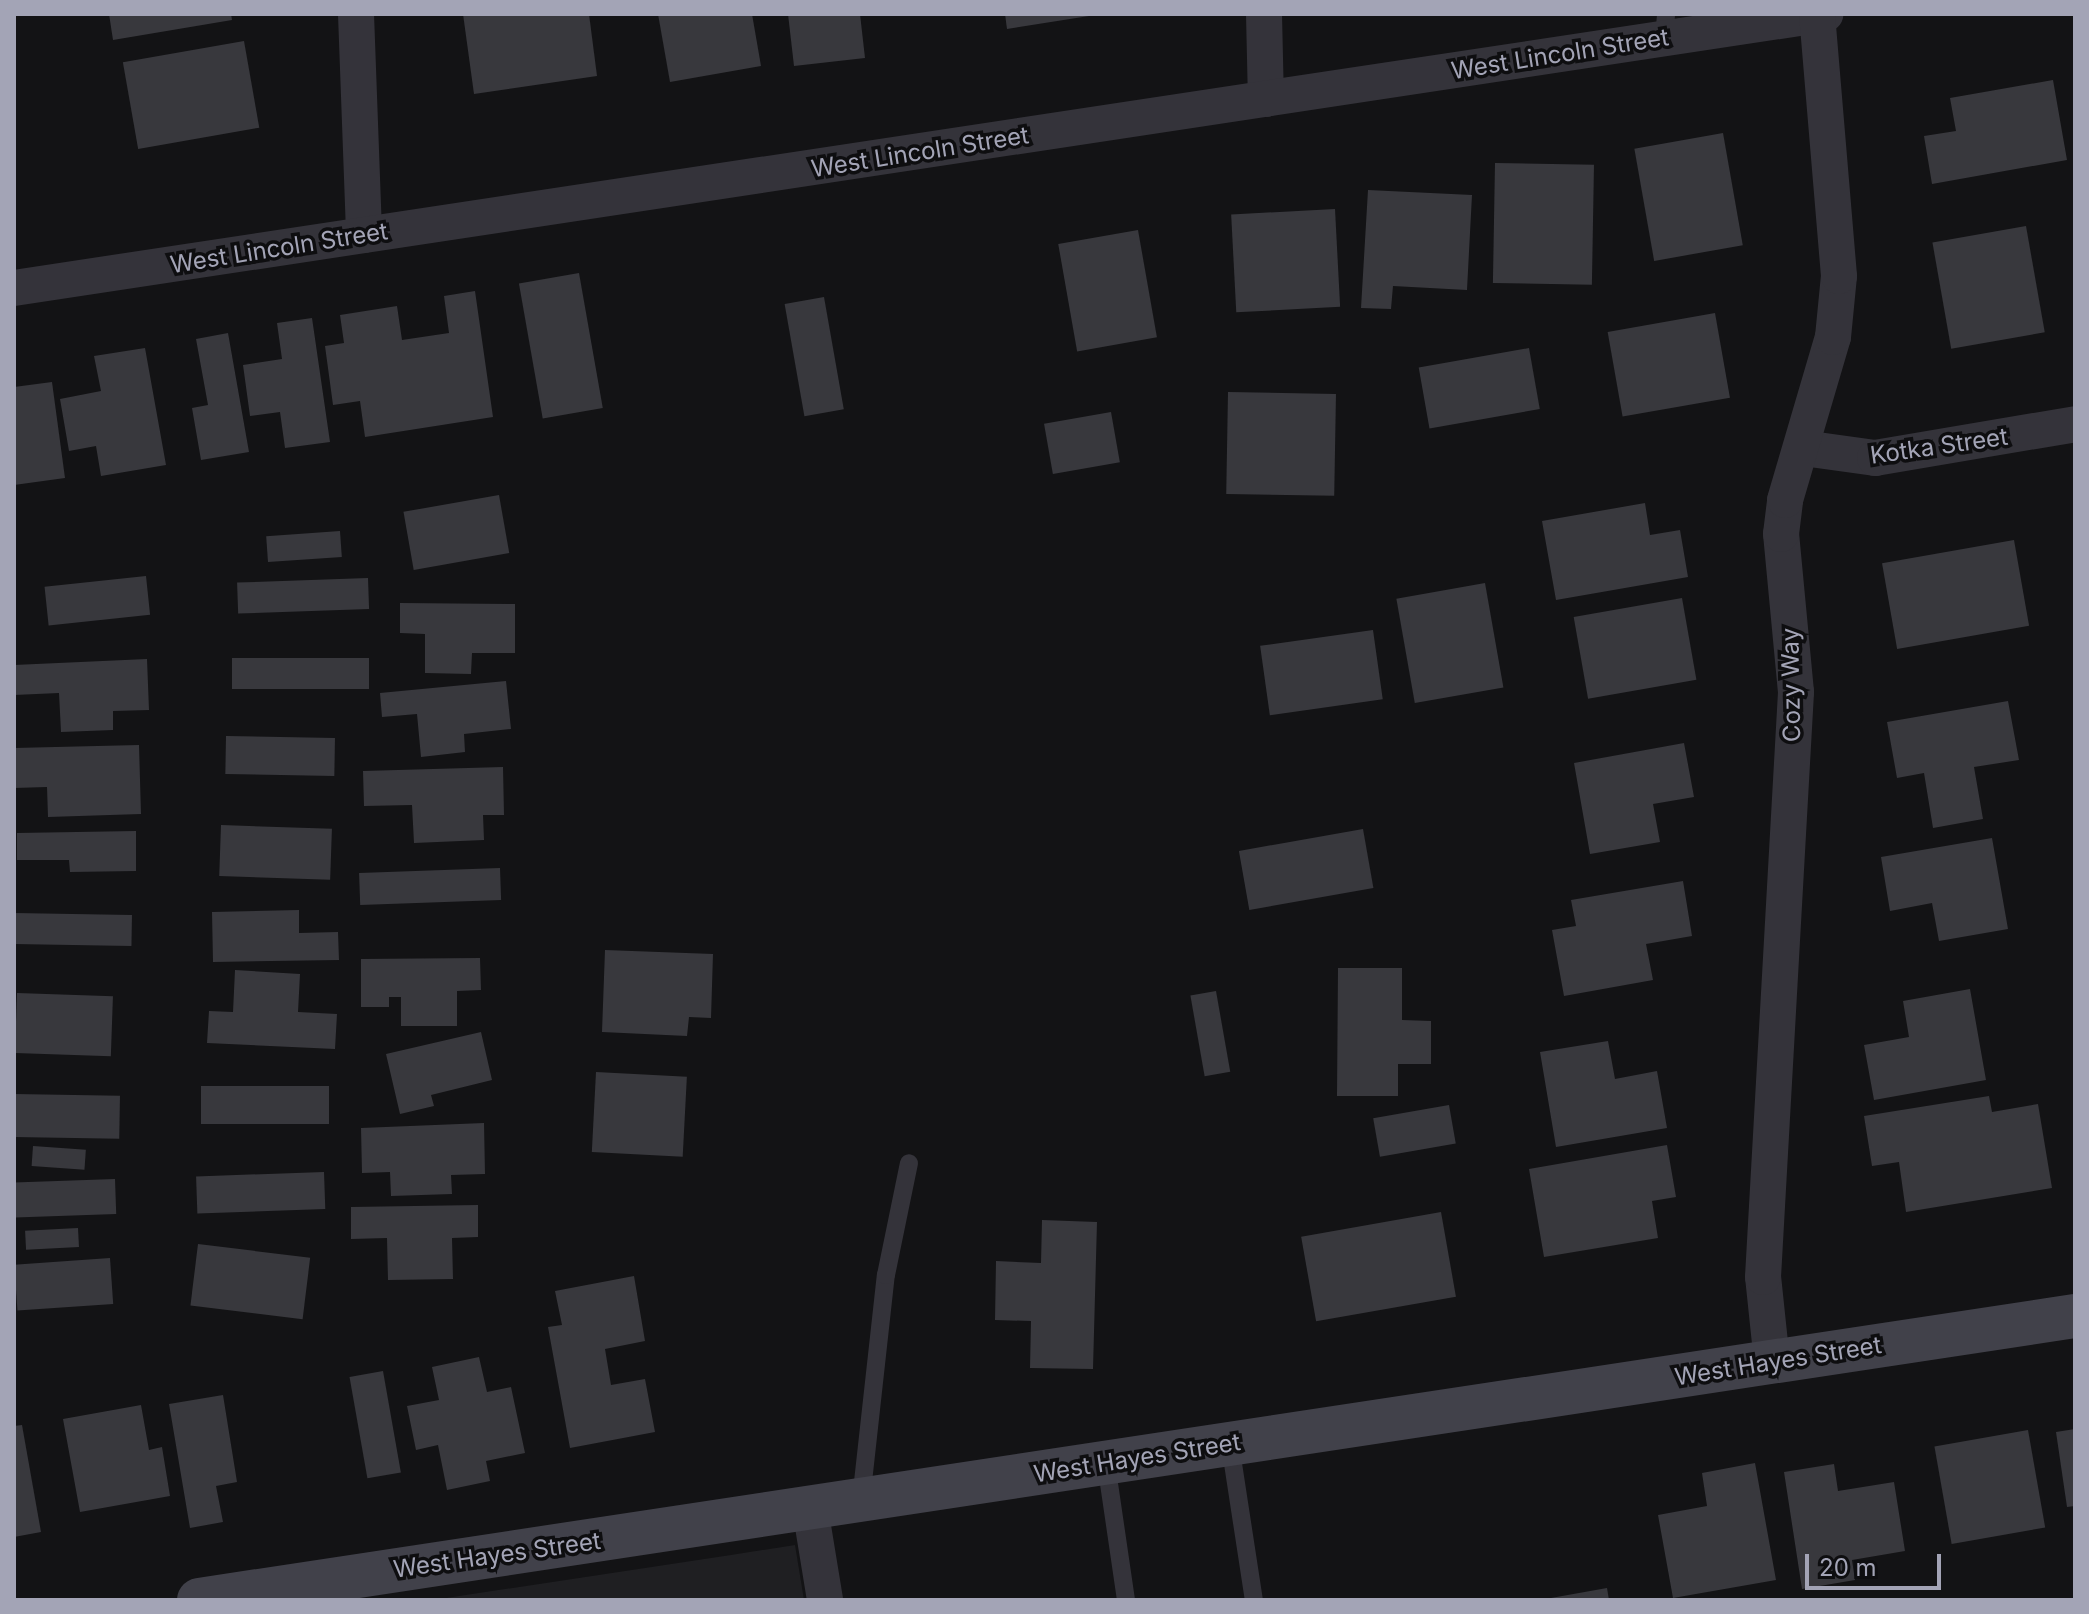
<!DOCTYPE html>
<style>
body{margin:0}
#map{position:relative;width:2089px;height:1614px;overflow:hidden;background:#131315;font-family:Inter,sans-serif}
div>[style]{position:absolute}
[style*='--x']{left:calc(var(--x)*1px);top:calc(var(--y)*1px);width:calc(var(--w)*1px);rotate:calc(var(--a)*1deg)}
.built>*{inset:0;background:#1f1f22}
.building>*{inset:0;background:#38383d;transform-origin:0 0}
.lane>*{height:18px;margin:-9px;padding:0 9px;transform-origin:9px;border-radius:9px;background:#34333a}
.street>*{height:36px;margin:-18px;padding:0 18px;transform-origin:18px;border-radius:18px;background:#34333a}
.secondary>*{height:44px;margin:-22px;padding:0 22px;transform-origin:22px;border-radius:22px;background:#41414a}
span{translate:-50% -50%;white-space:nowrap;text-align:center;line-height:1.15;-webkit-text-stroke:7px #0e0e10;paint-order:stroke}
.street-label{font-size:24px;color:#a3a4b6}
.frame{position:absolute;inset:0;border:16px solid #a3a4b6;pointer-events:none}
.scale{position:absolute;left:1805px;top:1554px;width:136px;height:36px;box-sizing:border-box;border:4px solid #a3a4b6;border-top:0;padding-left:10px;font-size:24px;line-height:28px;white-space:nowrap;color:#a3a4b6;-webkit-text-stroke:6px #0e0e10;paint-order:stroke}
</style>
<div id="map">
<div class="built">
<div style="clip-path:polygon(795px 1545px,804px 1600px,433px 1600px,731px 1555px)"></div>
</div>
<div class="building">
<div style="clip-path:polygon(109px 14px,231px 14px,232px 20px,113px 40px)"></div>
<div style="clip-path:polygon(463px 14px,589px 14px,597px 76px,474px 94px)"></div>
<div style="clip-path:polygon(658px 14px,752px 14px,761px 66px,670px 82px)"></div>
<div style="clip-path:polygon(788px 14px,860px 14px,865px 58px,794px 66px)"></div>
<div style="clip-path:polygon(1005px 14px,1089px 14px,1089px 16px,1007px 29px)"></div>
<div style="left:244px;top:41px;width:88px;height:123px;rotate:80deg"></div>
<div style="clip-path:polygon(2053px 80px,2067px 160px,1932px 184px,1924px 136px,1956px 131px,1950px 98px)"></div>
<div style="left:1723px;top:133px;width:114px;height:90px;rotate:80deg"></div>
<div style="left:1495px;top:163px;width:99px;height:120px;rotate:1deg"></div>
<div style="clip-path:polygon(1368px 190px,1472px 195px,1467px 290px,1393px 286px,1391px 309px,1361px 308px)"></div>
<div style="left:1335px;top:209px;width:98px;height:104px;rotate:87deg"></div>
<div style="left:2026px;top:226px;width:108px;height:95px;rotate:80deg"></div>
<div style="left:1138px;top:230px;width:109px;height:81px;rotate:80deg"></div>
<div style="left:579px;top:273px;width:137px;height:61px;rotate:80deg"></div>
<div style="clip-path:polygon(475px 291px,493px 417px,365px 437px,360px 401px,333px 405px,325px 346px,344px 343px,340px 315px,397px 306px,402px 340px,449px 333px,444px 296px)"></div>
<div style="left:824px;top:297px;width:114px;height:40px;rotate:80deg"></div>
<div style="left:1715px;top:313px;width:86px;height:109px;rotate:80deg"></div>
<div style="clip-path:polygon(312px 318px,330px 442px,285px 448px,280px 412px,250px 416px,243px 365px,282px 359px,277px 323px)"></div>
<div style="clip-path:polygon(228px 333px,249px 452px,201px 460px,192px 408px,208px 405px,196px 339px)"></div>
<div style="clip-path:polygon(145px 348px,166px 465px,101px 476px,96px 446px,69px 451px,60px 399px,101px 391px,94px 356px)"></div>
<div style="left:1529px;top:348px;width:62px;height:112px;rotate:80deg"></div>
<div style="clip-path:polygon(52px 382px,65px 478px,14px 485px,14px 387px)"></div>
<div style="left:1228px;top:392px;width:108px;height:102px;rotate:1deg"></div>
<div style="left:1111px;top:412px;width:51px;height:68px;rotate:80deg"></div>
<div style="left:499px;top:495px;width:59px;height:97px;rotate:80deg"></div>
<div style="clip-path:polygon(1645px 503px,1650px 535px,1680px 530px,1688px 577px,1556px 600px,1542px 521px)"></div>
<div style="left:340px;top:531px;width:26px;height:74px;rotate:86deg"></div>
<div style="left:2014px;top:540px;width:87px;height:134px;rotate:80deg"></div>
<div style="left:146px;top:576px;width:39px;height:102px;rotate:84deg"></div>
<div style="left:368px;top:578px;width:31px;height:131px;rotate:88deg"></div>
<div style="left:1485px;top:583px;width:106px;height:90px;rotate:80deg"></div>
<div style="left:1682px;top:598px;width:83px;height:110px;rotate:80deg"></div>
<div style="clip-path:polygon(400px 603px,515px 604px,515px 653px,472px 653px,471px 674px,425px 673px,425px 634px,400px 633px)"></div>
<div style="left:1373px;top:630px;width:70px;height:114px;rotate:82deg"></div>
<div style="left:232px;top:658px;width:137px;height:31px"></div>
<div style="clip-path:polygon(147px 659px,149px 710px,113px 711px,113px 730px,61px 732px,59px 693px,14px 695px,14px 665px)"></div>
<div style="clip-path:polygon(506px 681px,511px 729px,464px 734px,465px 752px,421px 757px,417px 714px,382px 717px,380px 693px)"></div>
<div style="clip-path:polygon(2008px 701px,2019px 760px,1974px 767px,1983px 819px,1933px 828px,1924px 773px,1897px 778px,1887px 722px)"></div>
<div style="left:226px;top:736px;width:109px;height:38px;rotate:1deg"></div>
<div style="clip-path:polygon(1684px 743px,1694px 797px,1653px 804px,1660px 842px,1590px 854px,1574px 763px)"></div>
<div style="clip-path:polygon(139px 745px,141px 814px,48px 817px,47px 787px,14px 788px,14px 748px)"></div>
<div style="clip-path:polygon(503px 767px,504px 815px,483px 815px,484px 840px,414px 843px,412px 805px,364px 806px,363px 771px)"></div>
<div style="left:221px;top:825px;width:111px;height:51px;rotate:2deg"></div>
<div style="left:1363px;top:829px;width:60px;height:126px;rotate:80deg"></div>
<div style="clip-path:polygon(136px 831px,136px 871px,70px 872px,69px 860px,17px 860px,17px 833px)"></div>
<div style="clip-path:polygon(1992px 838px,2008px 929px,1939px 941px,1932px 903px,1890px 911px,1881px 857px)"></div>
<div style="left:500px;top:868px;width:32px;height:141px;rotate:88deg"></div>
<div style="clip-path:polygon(1683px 881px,1692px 936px,1646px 944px,1653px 980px,1564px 996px,1552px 930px,1576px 926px,1571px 900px)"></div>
<div style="clip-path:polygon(299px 910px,299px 933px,338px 932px,339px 960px,213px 962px,212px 912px)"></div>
<div style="left:14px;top:913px;width:118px;height:31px;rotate:1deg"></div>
<div style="clip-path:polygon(605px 950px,713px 954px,711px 1018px,689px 1017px,687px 1036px,602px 1032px)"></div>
<div style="clip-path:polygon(480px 958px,481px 990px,457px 991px,457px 1026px,401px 1026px,401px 997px,389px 997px,389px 1007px,361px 1007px,361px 959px)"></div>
<div style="clip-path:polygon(1338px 968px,1402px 968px,1402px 1020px,1431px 1021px,1431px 1064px,1398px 1064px,1398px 1096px,1337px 1096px)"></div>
<div style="clip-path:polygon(235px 970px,300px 974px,298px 1012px,337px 1014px,335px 1049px,207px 1043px,209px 1011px,233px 1012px)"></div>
<div style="clip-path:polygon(1970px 989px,1986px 1080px,1874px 1100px,1864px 1045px,1909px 1037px,1903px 1001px)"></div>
<div style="left:1216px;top:991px;width:82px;height:26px;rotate:80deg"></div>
<div style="left:17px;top:993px;width:96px;height:60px;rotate:2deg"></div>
<div style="clip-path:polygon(481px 1032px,492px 1080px,431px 1095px,434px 1106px,400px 1114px,386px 1054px)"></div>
<div style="clip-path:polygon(1608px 1041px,1615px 1079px,1657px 1071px,1667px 1128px,1556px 1147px,1540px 1052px)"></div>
<div style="left:596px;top:1072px;width:91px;height:80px;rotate:3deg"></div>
<div style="left:201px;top:1086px;width:128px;height:38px"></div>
<div style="left:14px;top:1094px;width:106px;height:43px;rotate:1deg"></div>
<div style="clip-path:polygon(1989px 1096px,1992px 1112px,2038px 1104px,2052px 1188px,1906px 1212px,1899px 1162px,1872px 1166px,1864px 1116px)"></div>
<div style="left:1449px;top:1105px;width:39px;height:77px;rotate:80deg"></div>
<div style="clip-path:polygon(484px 1123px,485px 1174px,451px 1175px,452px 1194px,391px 1196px,390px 1172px,362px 1173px,361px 1128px)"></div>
<div style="clip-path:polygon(1667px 1145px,1676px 1197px,1652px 1201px,1658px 1238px,1544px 1257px,1529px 1169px)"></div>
<div style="left:33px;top:1146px;width:53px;height:20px;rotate:4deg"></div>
<div style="left:324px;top:1172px;width:37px;height:128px;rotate:88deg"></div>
<div style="left:115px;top:1179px;width:35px;height:101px;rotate:88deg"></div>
<div style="clip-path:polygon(478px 1205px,478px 1237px,452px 1238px,453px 1279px,388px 1280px,387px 1238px,351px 1239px,351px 1207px)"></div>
<div style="left:1441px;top:1212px;width:86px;height:142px;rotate:80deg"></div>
<div style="clip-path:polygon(1042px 1220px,1097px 1222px,1093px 1369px,1030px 1368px,1031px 1321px,995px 1320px,996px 1261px,1041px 1263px)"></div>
<div style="left:78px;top:1228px;width:19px;height:53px;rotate:87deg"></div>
<div style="left:198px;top:1244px;width:113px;height:62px;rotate:7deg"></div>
<div style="left:110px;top:1258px;width:46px;height:96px;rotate:86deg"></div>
<div style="clip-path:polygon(634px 1276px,645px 1341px,605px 1349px,611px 1385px,645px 1379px,655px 1432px,570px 1448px,548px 1327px,562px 1325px,555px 1291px)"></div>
<div style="clip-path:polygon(479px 1357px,487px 1392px,511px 1387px,525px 1453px,486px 1461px,490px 1481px,447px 1490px,438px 1445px,416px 1450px,407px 1406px,439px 1400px,432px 1367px)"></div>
<div style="left:383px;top:1371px;width:103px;height:34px;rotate:80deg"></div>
<div style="clip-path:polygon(223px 1395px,237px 1482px,216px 1486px,223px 1522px,190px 1528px,169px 1404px)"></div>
<div style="clip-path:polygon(141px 1405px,149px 1450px,162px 1447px,170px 1496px,80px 1512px,63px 1419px)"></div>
<div style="clip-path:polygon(22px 1425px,41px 1532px,14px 1537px,14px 1426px)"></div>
<div style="clip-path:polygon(2075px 1429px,2075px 1506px,2067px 1507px,2056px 1432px)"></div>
<div style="left:2028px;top:1430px;width:99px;height:95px;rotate:80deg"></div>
<div style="clip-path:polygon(1755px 1463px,1776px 1580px,1673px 1598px,1658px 1515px,1707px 1506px,1702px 1473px)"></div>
<div style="clip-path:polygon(1834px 1464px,1838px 1491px,1894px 1482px,1905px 1551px,1852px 1560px,1855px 1580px,1802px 1589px,1784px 1472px)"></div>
<div style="clip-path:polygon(1607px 1588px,1609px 1600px,1551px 1600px,1551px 1598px)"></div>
</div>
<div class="lane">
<div style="--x:1664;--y:38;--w:24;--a:-85"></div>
<div style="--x:1230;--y:1444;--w:158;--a:81.3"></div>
<div style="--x:1106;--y:1463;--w:138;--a:81.7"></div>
<div style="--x:861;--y:1500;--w:226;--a:-83.7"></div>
<div style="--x:886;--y:1275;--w:114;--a:-78.4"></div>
</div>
<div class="street">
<div style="--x:356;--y:14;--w:221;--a:87.9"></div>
<div style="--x:1264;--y:14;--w:85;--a:88.7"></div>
<div style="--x:14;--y:288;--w:1832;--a:-8.6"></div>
<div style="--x:1803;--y:448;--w:73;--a:7.9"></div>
<div style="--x:1875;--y:458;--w:203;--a:-9.6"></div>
<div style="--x:1772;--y:1362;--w:85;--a:-96"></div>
<div style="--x:1763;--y:1277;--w:586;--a:-86.77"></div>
<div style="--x:1796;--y:692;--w:159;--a:-95.4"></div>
<div style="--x:1781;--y:534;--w:34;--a:-83"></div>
<div style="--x:1785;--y:500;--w:170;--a:-73.6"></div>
<div style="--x:1833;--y:337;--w:61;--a:-84.4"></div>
<div style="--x:1839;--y:276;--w:262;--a:-94.8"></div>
<div style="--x:810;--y:1508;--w:93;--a:80.7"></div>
</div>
<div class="secondary">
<div style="--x:199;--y:1600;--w:1897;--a:-8.61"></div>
</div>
<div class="street-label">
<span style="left:1560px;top:54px;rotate:-9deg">West Lincoln Street</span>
<span style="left:920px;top:152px;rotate:-9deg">West Lincoln Street</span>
<span style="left:279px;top:248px;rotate:-9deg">West Lincoln Street</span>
<span style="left:1939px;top:446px;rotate:-8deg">Kotka Street</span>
<span style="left:1791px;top:685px;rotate:-91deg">Cozy Way</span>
<span style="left:1778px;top:1361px;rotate:-9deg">West Hayes Street</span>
<span style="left:1137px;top:1458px;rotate:-9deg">West Hayes Street</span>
<span style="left:497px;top:1555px;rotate:-8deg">West Hayes Street</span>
</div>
<div class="frame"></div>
<div class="scale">20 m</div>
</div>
